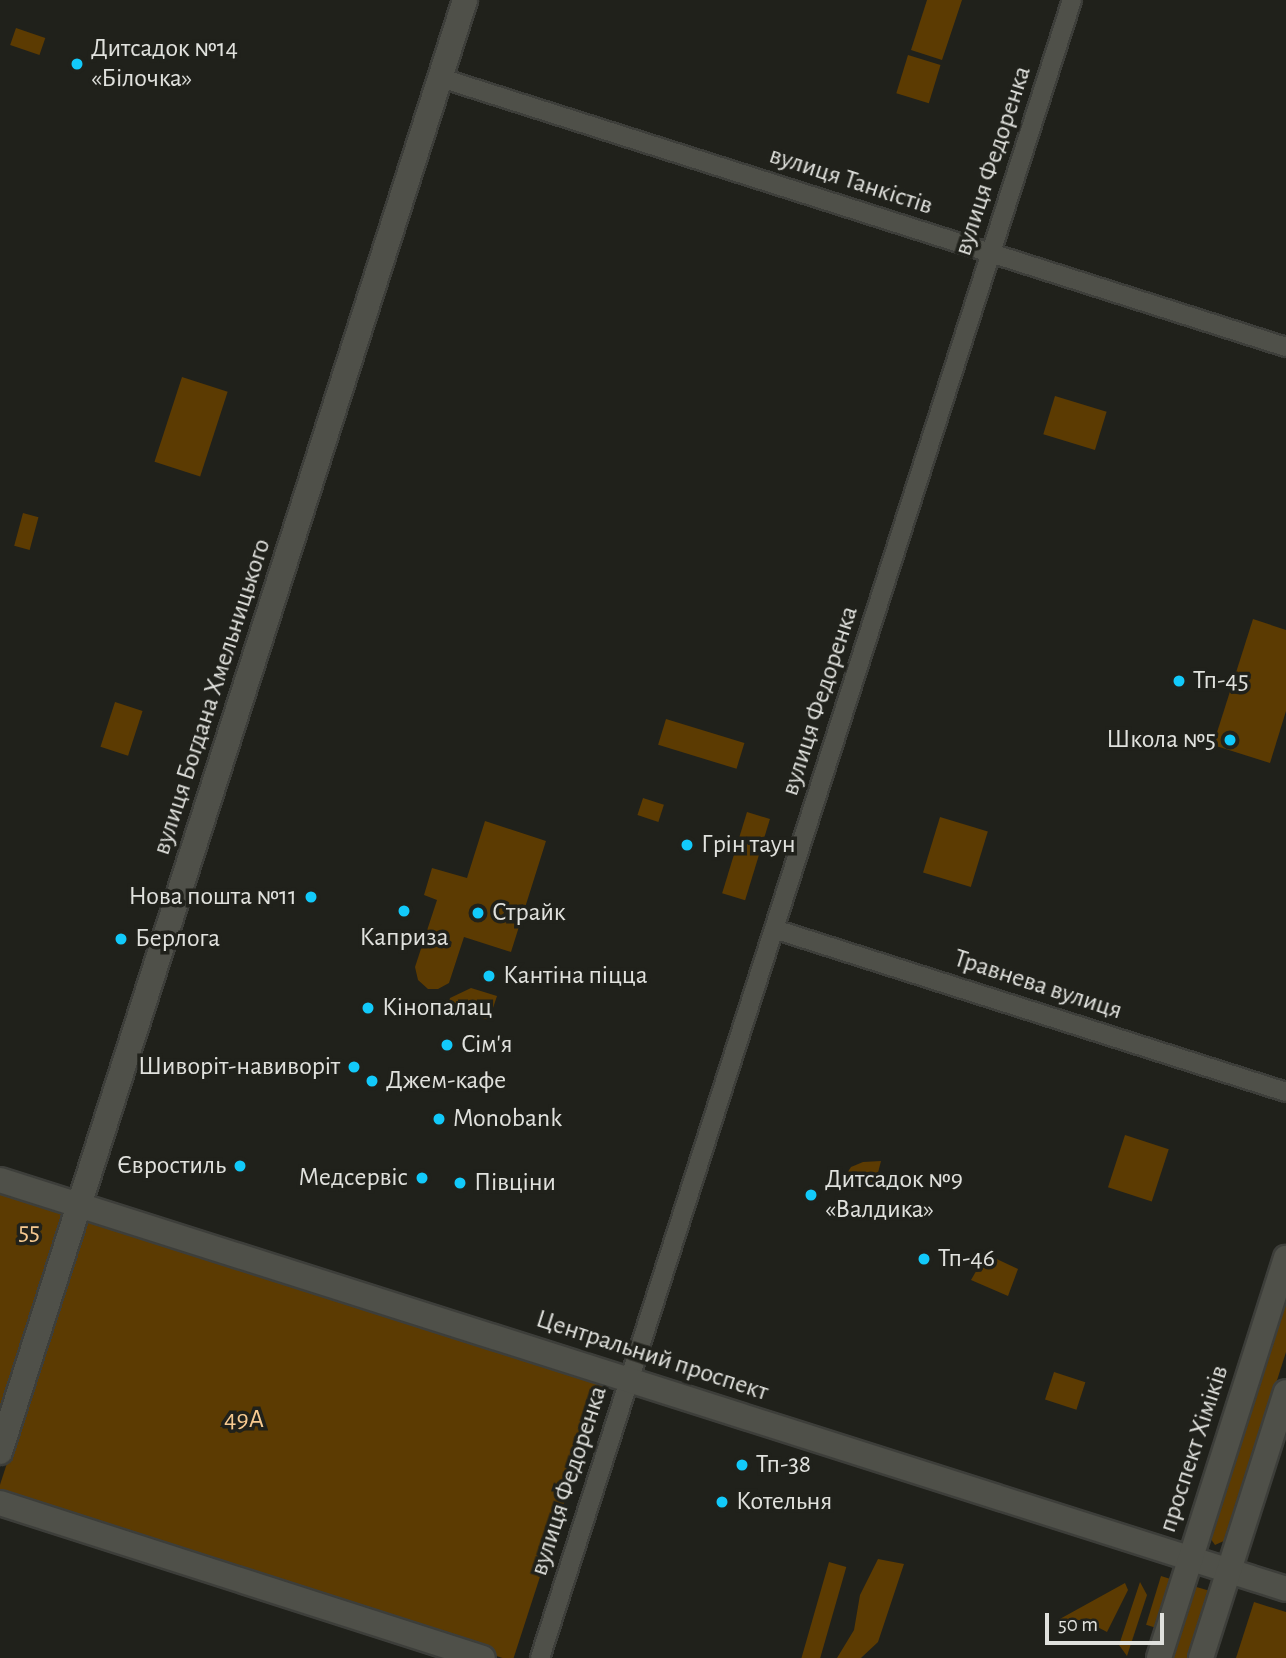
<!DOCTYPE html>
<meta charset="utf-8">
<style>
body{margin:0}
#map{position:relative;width:1286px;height:1658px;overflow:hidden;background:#20211b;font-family:"Alegreya Sans",sans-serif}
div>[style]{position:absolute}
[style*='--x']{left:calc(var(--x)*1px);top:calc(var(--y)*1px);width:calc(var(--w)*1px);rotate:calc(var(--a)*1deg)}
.green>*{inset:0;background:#5c3b02;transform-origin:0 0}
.roads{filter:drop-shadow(2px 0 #3d3e3a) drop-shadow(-2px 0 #3d3e3a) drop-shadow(0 2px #3d3e3a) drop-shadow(0 -2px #3d3e3a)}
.street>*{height:18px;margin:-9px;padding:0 9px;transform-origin:9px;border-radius:9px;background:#4f5049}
.secondary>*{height:24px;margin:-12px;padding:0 12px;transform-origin:12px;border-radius:12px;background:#4f5049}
.dots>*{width:19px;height:19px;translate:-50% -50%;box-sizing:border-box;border:4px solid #20211b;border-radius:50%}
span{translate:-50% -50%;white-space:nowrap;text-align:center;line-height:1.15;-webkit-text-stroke:7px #20211b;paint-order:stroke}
.poi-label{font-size:26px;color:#e0e1dd}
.left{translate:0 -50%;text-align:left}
.right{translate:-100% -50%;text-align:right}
.street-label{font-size:26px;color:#e0e1dd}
.park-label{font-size:26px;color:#f7ca91}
.scale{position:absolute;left:1045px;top:1613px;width:119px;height:32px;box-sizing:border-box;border:4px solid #e0e1dd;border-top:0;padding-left:9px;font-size:21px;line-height:24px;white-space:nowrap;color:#e0e1dd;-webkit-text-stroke:5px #20211b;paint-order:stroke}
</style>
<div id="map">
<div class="green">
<div style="clip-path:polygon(927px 0,962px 0,942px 60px,911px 50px)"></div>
<div style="left:16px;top:28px;width:31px;height:18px;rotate:19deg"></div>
<div style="left:908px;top:55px;width:34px;height:40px;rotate:17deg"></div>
<div style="left:182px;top:377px;width:48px;height:89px;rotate:18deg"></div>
<div style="left:1055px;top:396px;width:54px;height:40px;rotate:17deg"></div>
<div style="left:23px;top:513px;width:16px;height:34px;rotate:15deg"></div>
<div style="clip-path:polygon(1253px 619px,1286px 630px,1286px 711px,1270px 763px,1213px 745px)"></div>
<div style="left:115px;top:702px;width:29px;height:47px;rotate:18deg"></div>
<div style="left:666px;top:719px;width:82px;height:27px;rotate:17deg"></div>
<div style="left:643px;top:798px;width:22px;height:18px;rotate:18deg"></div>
<div style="left:747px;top:812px;width:24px;height:85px;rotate:17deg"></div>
<div style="left:940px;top:817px;width:50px;height:58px;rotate:17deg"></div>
<div style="clip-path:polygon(485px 821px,546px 841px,511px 952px,464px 937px,449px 983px,438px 989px,428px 989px,418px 980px,415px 967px,437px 900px,424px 895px,432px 868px,467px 878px)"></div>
<div style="clip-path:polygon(471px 988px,497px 996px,489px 1020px,447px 1007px,450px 998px)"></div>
<div style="left:1125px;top:1135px;width:46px;height:55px;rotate:18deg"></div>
<div style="clip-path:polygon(881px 1161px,874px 1188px,853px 1189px,840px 1184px,851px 1167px,863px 1162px)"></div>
<div style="clip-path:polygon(0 1191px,66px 1212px,0 1420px)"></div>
<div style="left:87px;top:1217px;width:542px;height:291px;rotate:18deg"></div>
<div style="clip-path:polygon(986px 1254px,1018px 1269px,1008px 1296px,971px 1280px)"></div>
<div style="clip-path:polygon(1286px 1291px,1286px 1352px,1226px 1540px,1215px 1545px,1208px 1535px)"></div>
<div style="left:1054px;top:1372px;width:33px;height:29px;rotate:18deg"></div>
<div style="clip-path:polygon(878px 1559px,904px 1564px,878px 1642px,861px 1658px,837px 1658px,854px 1630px,860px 1595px)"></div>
<div style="left:829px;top:1562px;width:18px;height:101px;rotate:16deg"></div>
<div style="left:1161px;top:1576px;width:10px;height:51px;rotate:17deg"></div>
<div style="clip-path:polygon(1140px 1582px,1147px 1595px,1127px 1656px,1119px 1645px)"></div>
<div style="clip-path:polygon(1125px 1583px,1128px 1590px,1107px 1632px,1084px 1620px,1058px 1620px)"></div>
<div style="left:1193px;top:1586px;width:18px;height:76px;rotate:16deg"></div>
<div style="clip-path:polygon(1254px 1602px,1286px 1612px,1286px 1658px,1236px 1658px)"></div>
</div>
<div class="roads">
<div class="street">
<div style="--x:441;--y:78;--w:887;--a:17.66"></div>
<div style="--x:774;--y:929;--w:537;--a:17.66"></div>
<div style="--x:540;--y:1658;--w:1741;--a:-72.21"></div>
</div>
<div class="secondary">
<div style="--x:0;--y:1180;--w:1349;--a:17.64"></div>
<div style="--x:0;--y:1452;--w:1525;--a:-72.24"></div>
<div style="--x:0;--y:1503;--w:507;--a:17.79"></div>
<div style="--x:1159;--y:1658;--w:420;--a:-72.4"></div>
<div style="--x:1201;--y:1658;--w:279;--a:-72.3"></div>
</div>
</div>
<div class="dots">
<div style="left:77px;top:64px;background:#12cafb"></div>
<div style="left:1179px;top:681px;background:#12cafb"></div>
<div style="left:1230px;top:740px;background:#12cafb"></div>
<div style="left:687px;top:845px;background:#12cafb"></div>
<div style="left:311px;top:897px;background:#12cafb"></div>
<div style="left:404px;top:911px;background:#12cafb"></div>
<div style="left:478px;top:913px;background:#12cafb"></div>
<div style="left:121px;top:939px;background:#12cafb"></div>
<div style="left:489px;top:976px;background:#12cafb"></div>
<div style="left:368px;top:1008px;background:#12cafb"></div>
<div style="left:447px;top:1045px;background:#12cafb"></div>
<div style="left:354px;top:1067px;background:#12cafb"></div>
<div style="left:372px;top:1081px;background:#12cafb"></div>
<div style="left:439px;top:1119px;background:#12cafb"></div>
<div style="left:240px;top:1166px;background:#12cafb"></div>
<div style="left:422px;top:1178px;background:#12cafb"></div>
<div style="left:460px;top:1183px;background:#12cafb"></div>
<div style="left:811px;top:1195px;background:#12cafb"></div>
<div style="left:924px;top:1259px;background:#12cafb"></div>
<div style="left:742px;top:1465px;background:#12cafb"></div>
<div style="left:722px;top:1502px;background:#12cafb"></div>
</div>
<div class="poi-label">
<span class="left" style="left:91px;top:64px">Дитсадок №14<br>«Білочка»</span>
<span class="left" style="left:1193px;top:681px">Тп-45</span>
<span class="right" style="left:1216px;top:740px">Школа №5</span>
<span class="left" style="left:701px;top:845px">Грін таун</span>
<span class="right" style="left:297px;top:897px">Нова пошта №11</span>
<span class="left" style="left:492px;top:913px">Страйк</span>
<span style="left:404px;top:938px">Каприза</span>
<span class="left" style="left:135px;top:939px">Берлога</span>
<span class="left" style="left:503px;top:976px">Кантіна піцца</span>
<span class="left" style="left:382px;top:1008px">Кінопалац</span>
<span class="left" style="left:461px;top:1045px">Сім'я</span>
<span class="right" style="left:340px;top:1067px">Шиворіт-навиворіт</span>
<span class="left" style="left:386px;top:1081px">Джем-кафе</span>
<span class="left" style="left:453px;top:1119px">Monobank</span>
<span class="right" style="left:226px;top:1166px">Євростиль</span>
<span class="right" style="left:408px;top:1178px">Медсервіс</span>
<span class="left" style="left:825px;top:1195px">Дитсадок №9<br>«Валдика»</span>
<span class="left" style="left:474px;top:1183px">Півціни</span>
<span class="left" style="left:938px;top:1259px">Тп-46</span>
<span class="left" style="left:756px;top:1465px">Тп-38</span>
<span class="left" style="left:736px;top:1502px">Котельня</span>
</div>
<div class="street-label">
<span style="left:993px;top:161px;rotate:-72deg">вулиця Федоренка</span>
<span style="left:851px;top:181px;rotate:18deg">вулиця Танкістів</span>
<span style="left:212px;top:697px;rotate:-72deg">вулиця Богдана Хмельницького</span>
<span style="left:820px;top:701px;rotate:-72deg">вулиця Федоренка</span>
<span style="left:1038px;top:985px;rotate:18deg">Травнева вулиця</span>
<span style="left:652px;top:1356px;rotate:18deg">Центральний проспект</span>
<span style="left:1194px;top:1449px;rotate:-72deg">проспект Хіміків</span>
<span style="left:569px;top:1481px;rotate:-72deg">вулиця Федоренка</span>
</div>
<div class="park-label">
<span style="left:29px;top:1232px">55</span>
<span style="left:244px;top:1420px">49А</span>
</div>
<div class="scale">50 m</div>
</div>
